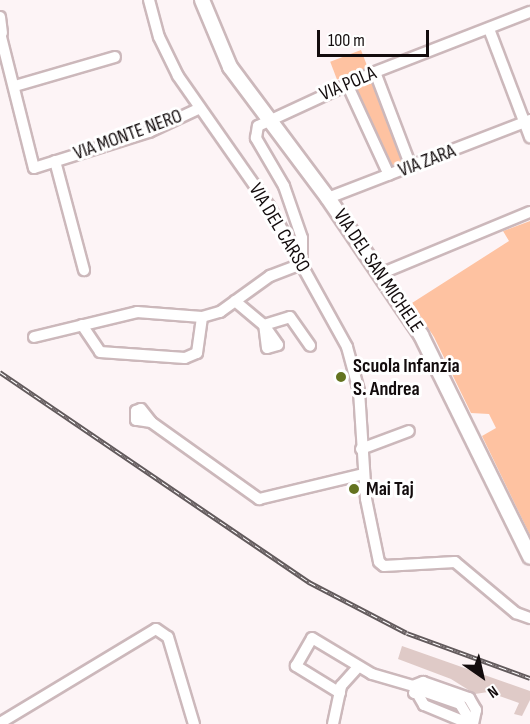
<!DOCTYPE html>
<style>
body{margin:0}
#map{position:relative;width:530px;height:724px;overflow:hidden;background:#fdf4f6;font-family:"Sofia Sans Condensed",sans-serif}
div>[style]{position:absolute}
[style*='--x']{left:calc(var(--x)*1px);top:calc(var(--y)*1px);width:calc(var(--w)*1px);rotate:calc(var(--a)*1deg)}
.green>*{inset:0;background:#fec2a1;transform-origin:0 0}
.building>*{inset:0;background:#dfcac7}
.roads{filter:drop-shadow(2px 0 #ccb8bb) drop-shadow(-2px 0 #ccb8bb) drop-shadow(0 2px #ccb8bb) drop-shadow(0 -2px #ccb8bb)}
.minor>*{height:10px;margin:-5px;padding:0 5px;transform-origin:5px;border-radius:5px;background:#fff}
.major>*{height:14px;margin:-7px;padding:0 7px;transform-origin:7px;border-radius:7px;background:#fff}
.rail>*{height:4.5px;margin-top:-2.25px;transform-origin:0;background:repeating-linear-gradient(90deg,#fff 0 7px,#625a5c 0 14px);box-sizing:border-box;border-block:2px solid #625a5c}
.dots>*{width:16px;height:16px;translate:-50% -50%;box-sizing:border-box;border:3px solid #fff;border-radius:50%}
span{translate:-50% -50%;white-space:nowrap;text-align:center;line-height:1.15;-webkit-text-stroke:6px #fff;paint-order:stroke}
.street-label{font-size:20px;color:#130c0d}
.poi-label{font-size:20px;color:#130c0d;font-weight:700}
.left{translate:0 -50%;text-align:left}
.north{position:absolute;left:452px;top:646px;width:60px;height:60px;-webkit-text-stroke:4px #fff;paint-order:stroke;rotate:146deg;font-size:16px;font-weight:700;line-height:24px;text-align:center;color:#130c0d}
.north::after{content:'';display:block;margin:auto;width:21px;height:27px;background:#130c0d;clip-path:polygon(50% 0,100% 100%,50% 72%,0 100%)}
.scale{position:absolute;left:317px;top:30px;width:112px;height:27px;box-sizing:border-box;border:3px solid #130c0d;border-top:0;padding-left:8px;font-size:18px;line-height:21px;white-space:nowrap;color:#130c0d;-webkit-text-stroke:4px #fff;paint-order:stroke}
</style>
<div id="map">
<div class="green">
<div style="left:361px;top:50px;width:19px;height:33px;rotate:69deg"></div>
<div style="clip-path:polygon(376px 81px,407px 165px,392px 171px,357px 89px)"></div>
<div style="clip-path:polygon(530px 221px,530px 535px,482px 436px,496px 428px,489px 414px,471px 413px,434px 337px,412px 303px,509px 241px,503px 231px)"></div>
</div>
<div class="building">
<div style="clip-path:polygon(402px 646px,530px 691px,530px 700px,522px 716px,514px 714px,519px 703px,488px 692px,475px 694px,451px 679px,398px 659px)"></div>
</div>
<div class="roads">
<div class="minor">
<div style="--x:149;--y:0;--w:38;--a:75"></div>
<div style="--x:159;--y:37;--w:43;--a:64"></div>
<div style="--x:178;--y:76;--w:159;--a:55"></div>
<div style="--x:269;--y:206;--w:161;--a:61"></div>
<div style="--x:347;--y:347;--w:46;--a:74.7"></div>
<div style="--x:359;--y:391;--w:108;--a:86.3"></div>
<div style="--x:366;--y:499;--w:64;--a:78.3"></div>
<div style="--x:379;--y:562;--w:6;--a:39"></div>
<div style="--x:384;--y:566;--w:71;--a:-3.2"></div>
<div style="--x:455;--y:562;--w:80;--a:39.9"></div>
<div style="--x:516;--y:613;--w:15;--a:20"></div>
<div style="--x:0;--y:17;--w:16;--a:83"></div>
<div style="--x:489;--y:29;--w:116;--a:69.2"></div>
<div style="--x:0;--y:33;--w:139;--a:75.9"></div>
<div style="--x:34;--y:168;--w:121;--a:-17.4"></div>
<div style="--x:149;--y:132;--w:56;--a:-25.2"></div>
<div style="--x:375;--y:72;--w:102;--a:69.2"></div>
<div style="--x:347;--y:84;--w:100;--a:65.2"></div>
<div style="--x:15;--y:86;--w:104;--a:-16.2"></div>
<div style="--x:55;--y:161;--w:113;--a:75.1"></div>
<div style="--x:328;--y:198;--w:217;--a:-21.1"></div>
<div style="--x:380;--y:274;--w:162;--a:-22.5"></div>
<div style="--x:235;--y:301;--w:38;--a:40"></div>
<div style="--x:264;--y:325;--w:27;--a:-17"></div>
<div style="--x:290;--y:317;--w:35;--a:55"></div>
<div style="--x:82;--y:325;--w:32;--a:56"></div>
<div style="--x:100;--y:352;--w:85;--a:4"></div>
<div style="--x:185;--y:358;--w:13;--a:-23"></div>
<div style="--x:197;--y:353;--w:36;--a:-82"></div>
<div style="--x:264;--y:325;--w:24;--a:55"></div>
<div style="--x:278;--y:345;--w:11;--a:165"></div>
<div style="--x:267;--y:348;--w:23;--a:-97"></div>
<div style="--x:34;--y:337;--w:106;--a:-13.6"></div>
<div style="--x:137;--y:312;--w:65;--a:4.4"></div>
<div style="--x:202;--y:317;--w:19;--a:-16"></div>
<div style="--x:220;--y:312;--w:62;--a:-35.8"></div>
<div style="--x:270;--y:276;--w:34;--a:-21"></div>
<div style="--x:302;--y:264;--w:26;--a:-90"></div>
<div style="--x:302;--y:238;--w:55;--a:-109.1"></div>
<div style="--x:284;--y:186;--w:56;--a:-120.3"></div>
<div style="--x:256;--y:138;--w:12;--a:-81"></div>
<div style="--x:258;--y:126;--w:129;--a:-24.8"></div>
<div style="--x:375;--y:72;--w:166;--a:-21.2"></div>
<div style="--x:151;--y:422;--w:15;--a:-172"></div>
<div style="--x:136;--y:420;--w:9;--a:-90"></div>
<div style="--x:136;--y:411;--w:5;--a:-22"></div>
<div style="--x:141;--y:409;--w:16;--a:52"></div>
<div style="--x:151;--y:422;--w:133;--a:35.5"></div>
<div style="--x:259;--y:499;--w:107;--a:-13.5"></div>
<div style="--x:361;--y:449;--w:51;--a:-20.6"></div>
<div style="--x:413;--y:686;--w:11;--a:-22"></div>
<div style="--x:423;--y:682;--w:49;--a:19.2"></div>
<div style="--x:469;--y:698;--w:14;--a:60"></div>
<div style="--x:476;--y:710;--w:14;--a:102"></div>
<div style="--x:413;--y:686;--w:22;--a:60"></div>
<div style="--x:424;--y:705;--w:50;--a:22.4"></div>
<div style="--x:340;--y:693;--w:52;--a:-148.5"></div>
<div style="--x:296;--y:666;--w:32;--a:-60"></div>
<div style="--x:312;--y:638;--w:70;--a:31"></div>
<div style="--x:372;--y:674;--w:43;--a:16.3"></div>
<div style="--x:414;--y:693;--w:7;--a:-27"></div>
<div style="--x:420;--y:690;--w:42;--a:19.3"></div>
<div style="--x:460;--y:704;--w:23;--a:59"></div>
<div style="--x:0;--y:723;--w:182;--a:-31.1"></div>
<div style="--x:156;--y:629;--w:14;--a:34"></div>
<div style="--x:168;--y:637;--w:91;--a:73.4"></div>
<div style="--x:333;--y:724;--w:39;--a:-78"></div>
<div style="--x:341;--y:686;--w:25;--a:-48"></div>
</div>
<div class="major">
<div style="--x:202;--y:0;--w:73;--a:67.3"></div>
<div style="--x:230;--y:67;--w:164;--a:53.2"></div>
<div style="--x:328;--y:198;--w:166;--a:55.8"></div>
<div style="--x:421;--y:335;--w:247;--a:63.8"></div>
</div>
</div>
<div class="rail">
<div style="--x:0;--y:372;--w:374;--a:34.2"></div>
<div style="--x:309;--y:582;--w:110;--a:27.5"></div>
<div style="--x:407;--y:633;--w:131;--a:20.1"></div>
</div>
<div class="dots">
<div style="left:341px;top:377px;background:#647320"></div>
<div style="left:354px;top:489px;background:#647320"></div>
</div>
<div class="street-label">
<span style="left:348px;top:84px;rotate:-23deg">VIA POLA</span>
<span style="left:128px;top:135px;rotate:-20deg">VIA MONTE NERO</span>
<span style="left:427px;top:161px;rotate:-21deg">VIA ZARA</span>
<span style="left:279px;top:228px;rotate:59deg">VIA DEL CARSO</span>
<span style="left:378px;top:271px;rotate:56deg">VIA DEL SAN MICHELE</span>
</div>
<div class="poi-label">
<span class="left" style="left:353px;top:378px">Scuola Infanzia<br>S. Andrea</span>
<span class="left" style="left:366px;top:489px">Mai Taj</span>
</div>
<div class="north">N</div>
<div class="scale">100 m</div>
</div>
